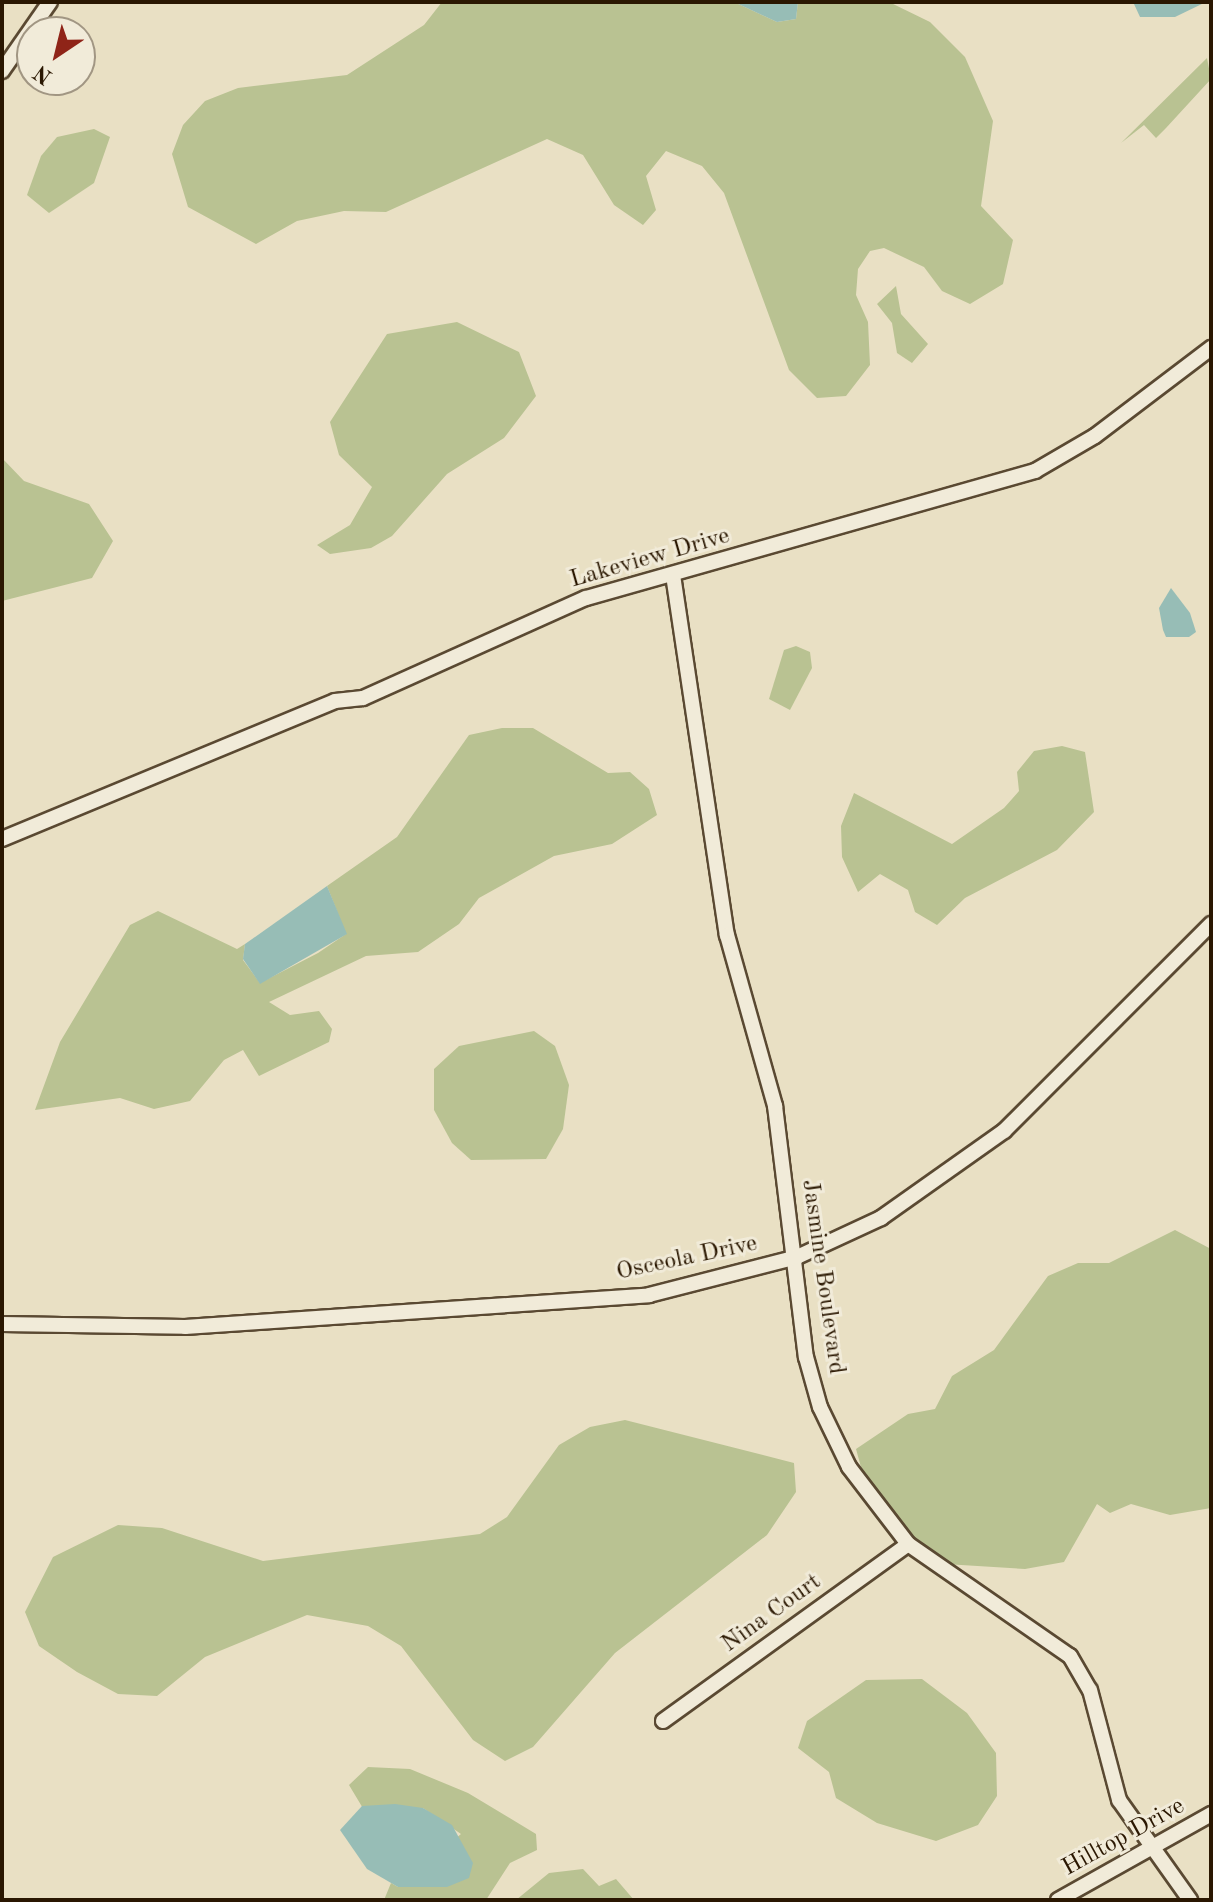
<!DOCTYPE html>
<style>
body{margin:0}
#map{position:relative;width:1213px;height:1902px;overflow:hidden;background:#e9e0c4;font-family:"Old Standard TT",serif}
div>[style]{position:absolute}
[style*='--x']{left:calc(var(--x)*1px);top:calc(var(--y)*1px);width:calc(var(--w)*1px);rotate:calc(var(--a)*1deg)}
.green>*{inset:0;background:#b9c292}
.water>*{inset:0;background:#97bdb6}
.roads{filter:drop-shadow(2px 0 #5a4932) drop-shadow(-2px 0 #5a4932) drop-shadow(0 2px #5a4932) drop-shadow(0 -2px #5a4932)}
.minor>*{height:14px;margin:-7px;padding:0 7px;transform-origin:7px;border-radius:7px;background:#f1ebd9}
span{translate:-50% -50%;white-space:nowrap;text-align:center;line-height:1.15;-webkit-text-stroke:6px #f1ebd9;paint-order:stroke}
.street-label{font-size:24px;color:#2a1701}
.frame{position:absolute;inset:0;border:4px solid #2a1701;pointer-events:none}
.north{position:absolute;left:16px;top:16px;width:80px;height:80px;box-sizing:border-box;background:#f1ebd9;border:2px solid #a19683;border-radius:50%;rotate:215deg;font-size:22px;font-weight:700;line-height:32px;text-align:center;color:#2a1701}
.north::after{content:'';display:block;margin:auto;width:28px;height:36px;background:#8f2418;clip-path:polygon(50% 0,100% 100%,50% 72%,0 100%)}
</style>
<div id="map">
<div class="green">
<div style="clip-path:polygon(442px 2px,734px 2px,777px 22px,796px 19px,798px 2px,889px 2px,930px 22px,965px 57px,993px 121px,981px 206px,1013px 240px,1003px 284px,970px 304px,942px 291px,924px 267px,884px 248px,870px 251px,858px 269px,856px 295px,868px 322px,870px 365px,846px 396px,817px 398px,789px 370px,724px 193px,702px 166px,666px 151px,646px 176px,656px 210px,643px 225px,614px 205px,583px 155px,547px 139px,386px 212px,344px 211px,297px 221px,256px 244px,188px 207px,172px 154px,183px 125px,205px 101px,238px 88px,347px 75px,424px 25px)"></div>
<div style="clip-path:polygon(1207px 58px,1211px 79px,1166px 128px,1156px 138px,1144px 125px,1121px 143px)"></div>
<div style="clip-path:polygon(94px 129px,110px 137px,94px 183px,49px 213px,27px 195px,41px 156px,57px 137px)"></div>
<div style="clip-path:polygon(896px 286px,901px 314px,928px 344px,912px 363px,897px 353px,892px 323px,877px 304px)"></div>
<div style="clip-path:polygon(457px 322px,519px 352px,536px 396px,504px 438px,447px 474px,392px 536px,371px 548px,330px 554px,317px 545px,350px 525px,372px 487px,339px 455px,330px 422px,387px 334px)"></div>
<div style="clip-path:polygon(2px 458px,24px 481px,89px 504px,113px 541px,92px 578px,2px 601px)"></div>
<div style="clip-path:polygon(796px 646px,810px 652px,812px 668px,790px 710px,769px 699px,784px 650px)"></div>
<div style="clip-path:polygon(502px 728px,533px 728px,608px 773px,630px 772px,649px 789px,657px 815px,612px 844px,554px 856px,479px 898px,459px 924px,418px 952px,366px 956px,269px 1002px,290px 1015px,319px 1011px,332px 1029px,329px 1042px,259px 1076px,243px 1050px,224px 1060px,190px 1101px,154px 1109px,120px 1098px,35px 1110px,60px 1042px,130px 925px,158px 911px,237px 949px,245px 944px,243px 960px,260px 983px,318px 953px,346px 934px,327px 886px,397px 837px,469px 735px)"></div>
<div style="clip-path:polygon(1062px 746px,1085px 752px,1094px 812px,1057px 850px,965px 898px,937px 925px,915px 912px,908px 890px,880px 874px,858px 892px,842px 857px,841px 826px,854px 793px,952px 844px,1004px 808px,1019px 791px,1017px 772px,1034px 751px)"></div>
<div style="clip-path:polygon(534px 1031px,555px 1046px,569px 1085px,563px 1129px,546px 1159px,471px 1160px,452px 1143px,434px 1110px,434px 1069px,459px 1046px)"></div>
<div style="clip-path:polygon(1175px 1230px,1211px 1249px,1211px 1508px,1170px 1515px,1131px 1504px,1110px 1513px,1097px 1504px,1064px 1562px,1025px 1569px,945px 1564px,912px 1539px,864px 1478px,856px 1449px,908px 1414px,935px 1409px,952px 1376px,994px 1350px,1048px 1276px,1078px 1263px,1109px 1263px)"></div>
<div style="clip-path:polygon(625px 1420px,794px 1463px,796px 1492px,767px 1535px,615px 1653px,533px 1747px,505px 1761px,473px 1740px,401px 1646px,368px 1626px,307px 1615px,205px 1657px,157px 1696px,118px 1694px,77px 1672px,39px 1646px,25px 1612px,53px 1557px,118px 1525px,162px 1528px,263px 1561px,480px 1534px,507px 1517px,559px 1445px,590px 1427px)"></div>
<div style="clip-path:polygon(922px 1679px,967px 1713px,996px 1753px,997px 1796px,978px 1825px,936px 1841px,877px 1823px,836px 1798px,829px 1772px,798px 1748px,807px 1721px,866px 1680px)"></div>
<div style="clip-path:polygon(368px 1767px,410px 1769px,468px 1793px,536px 1834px,537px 1850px,510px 1863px,486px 1900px,384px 1900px,391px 1883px,398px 1887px,461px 1834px,423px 1808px,364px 1810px,349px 1785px)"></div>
<div style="clip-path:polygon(583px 1869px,599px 1886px,616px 1879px,634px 1900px,516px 1900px,549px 1873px)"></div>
</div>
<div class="water">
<div style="clip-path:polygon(734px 2px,798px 2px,796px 19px,777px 22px)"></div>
<div style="clip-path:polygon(1206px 2px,1175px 17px,1140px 17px,1134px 4px)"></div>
<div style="clip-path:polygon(1171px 588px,1190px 613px,1196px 632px,1189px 637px,1166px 637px,1163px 630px,1159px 608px)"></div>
<div style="clip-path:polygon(327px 886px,347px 934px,260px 984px,243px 959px,245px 944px)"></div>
<div style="clip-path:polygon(395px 1804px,423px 1808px,452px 1825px,473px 1863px,469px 1878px,447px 1887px,398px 1887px,367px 1869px,340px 1830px,362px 1806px)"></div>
</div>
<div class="roads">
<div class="minor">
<div style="--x:2;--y:71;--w:84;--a:-55.2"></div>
<div style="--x:673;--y:575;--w:364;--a:81.5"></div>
<div style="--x:727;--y:935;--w:178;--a:74.3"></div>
<div style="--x:775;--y:1106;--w:253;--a:83"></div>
<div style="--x:806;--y:1357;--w:52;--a:74.4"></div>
<div style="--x:820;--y:1407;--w:67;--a:64.2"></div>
<div style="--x:849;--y:1467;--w:97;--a:52.5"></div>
<div style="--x:908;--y:1544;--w:197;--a:34.7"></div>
<div style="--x:1070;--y:1656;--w:39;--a:60"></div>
<div style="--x:1090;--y:1690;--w:114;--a:75.2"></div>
<div style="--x:1119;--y:1800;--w:123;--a:54.6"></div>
<div style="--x:2;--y:839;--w:360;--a:-22.5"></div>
<div style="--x:335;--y:701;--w:28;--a:-6"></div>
<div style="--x:363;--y:698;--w:244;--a:-24.2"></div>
<div style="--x:586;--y:598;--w:467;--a:-15.8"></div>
<div style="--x:1035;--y:471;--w:69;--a:-30.3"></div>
<div style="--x:1095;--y:436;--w:146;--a:-37.2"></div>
<div style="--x:2;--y:1324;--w:183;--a:0.9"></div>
<div style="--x:185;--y:1327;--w:465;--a:-3.9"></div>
<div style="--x:649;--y:1295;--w:153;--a:-14.4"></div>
<div style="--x:797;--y:1257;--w:93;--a:-24.9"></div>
<div style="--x:881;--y:1218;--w:151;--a:-35.3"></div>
<div style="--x:1004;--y:1131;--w:293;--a:-45"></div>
<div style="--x:663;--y:1721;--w:302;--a:-35.8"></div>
<div style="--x:1058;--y:1900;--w:176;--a:-29.3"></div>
</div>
</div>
<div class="street-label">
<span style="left:650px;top:559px;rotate:-16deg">Lakeview Drive</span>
<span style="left:687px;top:1259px;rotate:-12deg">Osceola Drive</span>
<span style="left:822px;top:1277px;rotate:82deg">Jasmine Boulevard</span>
<span style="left:772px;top:1614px;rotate:-36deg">Nina Court</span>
<span style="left:1124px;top:1838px;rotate:-29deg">Hilltop Drive</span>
</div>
<div class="frame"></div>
<div class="north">N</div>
</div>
